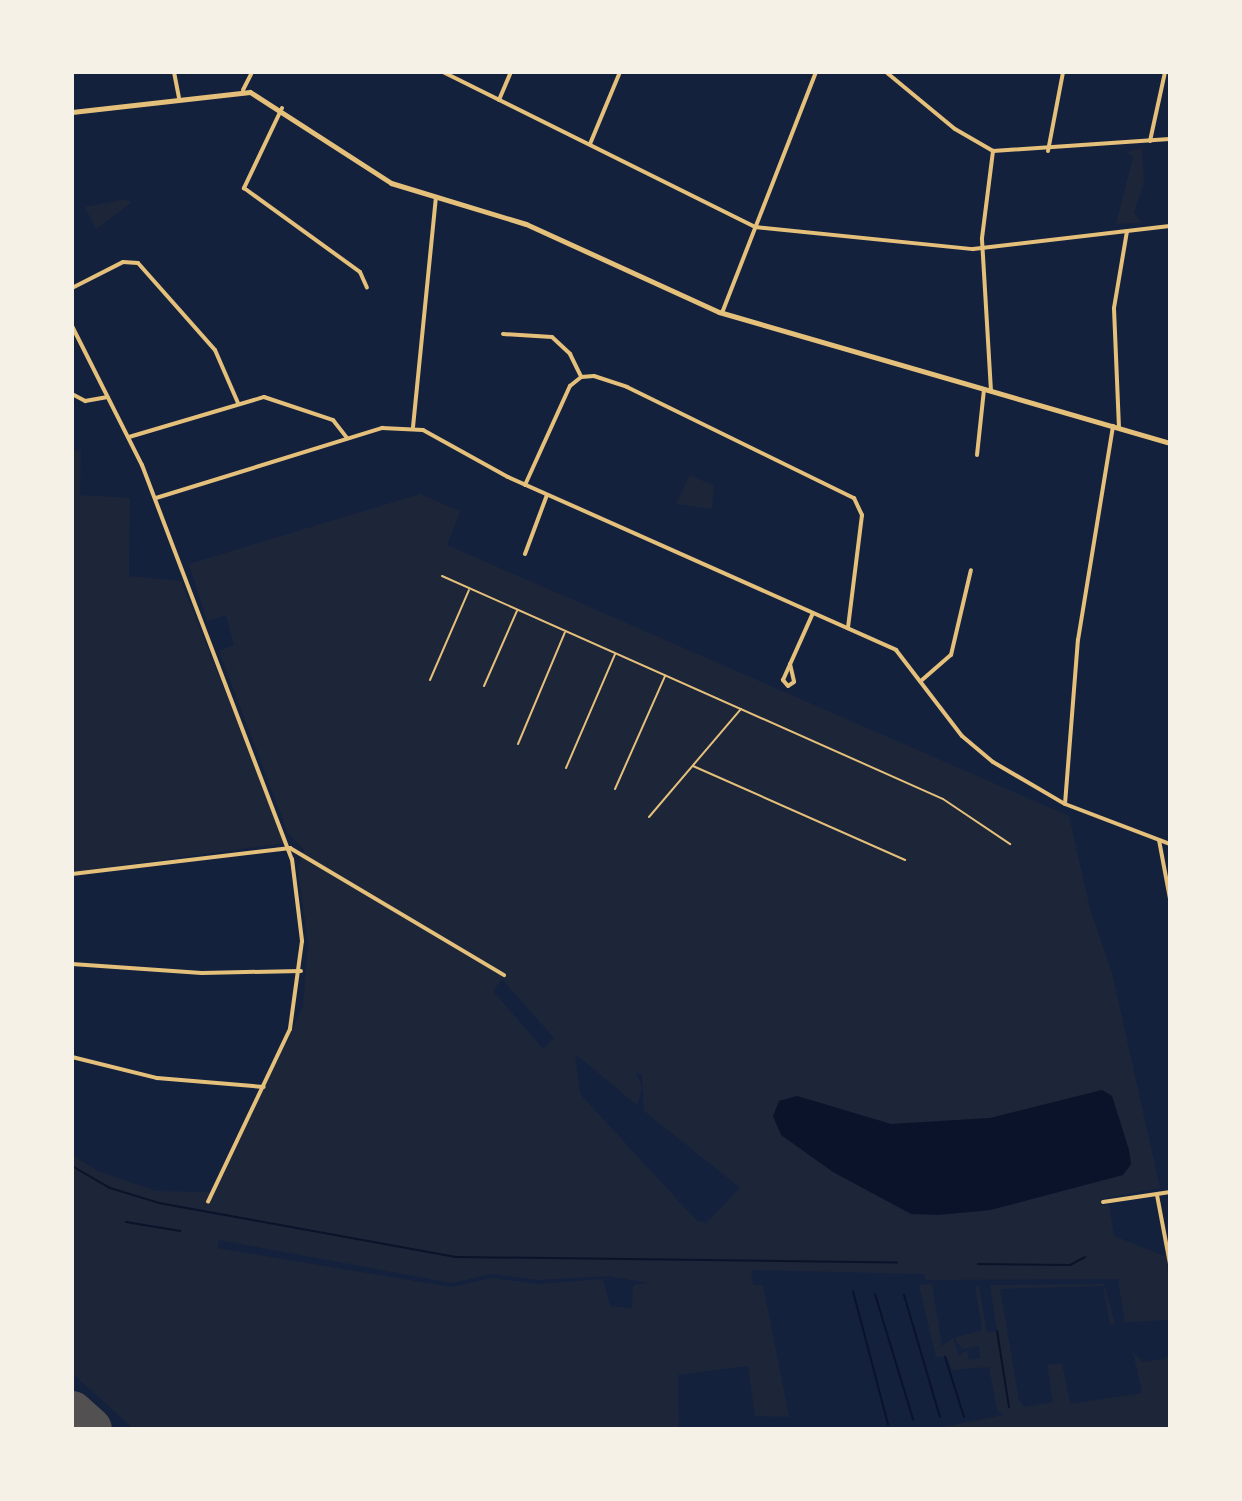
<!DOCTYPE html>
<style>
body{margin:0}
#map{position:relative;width:1242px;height:1501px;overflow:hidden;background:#14213d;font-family:Lato,sans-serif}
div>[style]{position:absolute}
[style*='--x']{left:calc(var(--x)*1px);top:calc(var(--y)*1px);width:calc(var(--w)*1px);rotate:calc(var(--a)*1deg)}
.green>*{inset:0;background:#1d2539}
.water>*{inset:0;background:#0b132b}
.stream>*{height:2px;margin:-1px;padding:0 1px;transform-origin:1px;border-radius:1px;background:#0b132b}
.runway>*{height:44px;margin:-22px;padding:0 22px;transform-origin:22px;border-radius:22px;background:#525050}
.path>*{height:2px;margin:-1px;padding:0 1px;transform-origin:1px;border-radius:1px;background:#e5c07b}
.minor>*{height:4px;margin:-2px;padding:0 2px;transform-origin:2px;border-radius:2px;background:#e5c07b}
.tertiary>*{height:4px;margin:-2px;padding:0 2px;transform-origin:2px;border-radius:2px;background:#e5c07b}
.secondary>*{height:5px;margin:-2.5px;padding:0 2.5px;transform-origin:2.5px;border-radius:2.5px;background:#e5c07b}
span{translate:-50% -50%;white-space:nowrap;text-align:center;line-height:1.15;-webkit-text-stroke:6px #f6f1e7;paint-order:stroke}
.frame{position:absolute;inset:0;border:74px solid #f6f1e7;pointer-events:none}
</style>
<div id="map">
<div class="green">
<div style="clip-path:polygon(1142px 148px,1144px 182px,1134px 212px,1141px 223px,1116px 224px,1133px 157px,1127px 152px)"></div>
<div style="clip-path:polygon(127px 199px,131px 203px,96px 229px,85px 207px)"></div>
<div style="clip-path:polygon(72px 450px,81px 451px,80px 495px,130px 498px,129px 576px,181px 581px,286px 843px,72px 872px)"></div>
<div style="clip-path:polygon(690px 475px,714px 486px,712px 509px,676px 504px)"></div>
<div style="clip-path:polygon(evenodd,420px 494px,460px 511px,447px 545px,1069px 816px,1090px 909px,1112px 973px,1160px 1188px,1101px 1199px,1101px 1205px,1109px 1205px,1114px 1236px,1167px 1257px,1170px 1320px,1125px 1322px,1118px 1279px,925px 1280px,924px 1274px,751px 1270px,753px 1285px,763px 1285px,789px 1417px,755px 1416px,748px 1366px,678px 1375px,679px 1429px,134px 1429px,72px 1373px,72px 1155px,98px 1171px,156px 1191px,208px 1192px,212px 1197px,303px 1006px,308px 943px,298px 869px,304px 849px,288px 833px,219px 651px,234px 645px,226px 615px,207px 621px,189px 564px,420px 494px,502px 979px,554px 1038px,543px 1049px,493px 991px,502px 979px,420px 494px,575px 1054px,637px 1105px,642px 1088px,636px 1072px,642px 1075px,644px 1111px,740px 1188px,706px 1223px,697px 1221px,580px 1094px,575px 1054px,420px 494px,1102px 1090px,1112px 1096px,1129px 1150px,1122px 1175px,990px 1210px,938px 1215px,797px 1096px,891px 1124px,990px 1118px,1102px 1090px,420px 494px,219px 1240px,452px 1283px,492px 1274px,538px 1280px,608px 1276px,648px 1283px,633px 1285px,632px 1308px,610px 1306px,603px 1279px,538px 1284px,492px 1278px,451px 1287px,217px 1248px,219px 1240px)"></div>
<div style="clip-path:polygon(932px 1284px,942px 1346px,953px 1338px,959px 1356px,967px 1350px,969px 1360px,980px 1358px,979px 1346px,962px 1349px,954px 1338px,982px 1330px,975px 1286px,979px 1286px,987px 1333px,997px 1331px,990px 1285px,1104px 1284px,1115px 1324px,1110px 1325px,1103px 1286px,1000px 1289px,1019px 1400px,1024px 1407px,1053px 1402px,1047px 1365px,1062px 1363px,1070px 1404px,1142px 1393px,1133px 1352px,1143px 1362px,1165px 1359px,1170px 1352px,1170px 1429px,932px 1429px,1004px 1415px,997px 1410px,989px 1367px,952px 1370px,947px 1356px,936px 1357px,919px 1285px)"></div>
</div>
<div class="water">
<div style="clip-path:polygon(1102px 1090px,1112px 1096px,1129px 1150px,1131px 1164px,1123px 1175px,990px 1210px,938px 1215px,911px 1214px,833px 1172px,781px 1135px,773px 1116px,779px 1101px,797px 1096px,891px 1124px,990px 1118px)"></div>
</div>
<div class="stream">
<div style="--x:72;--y:1166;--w:44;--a:30.1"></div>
<div style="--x:110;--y:1188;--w:51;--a:17"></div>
<div style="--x:159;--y:1203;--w:303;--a:10.3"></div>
<div style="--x:457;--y:1257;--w:440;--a:0.7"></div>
<div style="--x:126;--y:1222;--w:55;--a:9.5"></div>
<div style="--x:978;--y:1264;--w:92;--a:0.6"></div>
<div style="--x:1070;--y:1265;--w:17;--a:-28"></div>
<div style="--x:853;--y:1291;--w:138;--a:75.3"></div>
<div style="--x:875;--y:1294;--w:131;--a:73.1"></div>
<div style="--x:904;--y:1295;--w:127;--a:73.6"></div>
<div style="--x:997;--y:1331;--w:77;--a:81"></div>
<div style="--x:945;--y:1357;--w:63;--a:72.4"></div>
</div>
<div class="runway">
<div style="--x:72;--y:1413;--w:24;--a:42"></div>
</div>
<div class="path">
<div style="--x:442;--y:576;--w:548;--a:23.99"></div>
<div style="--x:943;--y:799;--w:81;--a:33.9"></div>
<div style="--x:430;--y:680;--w:98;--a:-66.6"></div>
<div style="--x:484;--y:686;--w:82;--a:-66.3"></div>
<div style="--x:518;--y:744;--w:121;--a:-67.2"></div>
<div style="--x:693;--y:766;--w:232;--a:23.9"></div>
<div style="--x:566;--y:768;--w:124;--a:-66.7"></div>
<div style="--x:615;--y:789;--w:124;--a:-66.1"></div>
<div style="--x:649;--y:817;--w:142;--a:-49.6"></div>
</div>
<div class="minor">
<div style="--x:174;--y:72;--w:26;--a:79"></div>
<div style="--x:443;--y:72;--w:348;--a:26.4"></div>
<div style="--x:755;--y:227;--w:219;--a:5.8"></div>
<div style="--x:973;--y:249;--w:198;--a:-6.7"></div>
<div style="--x:886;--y:72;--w:89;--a:39.6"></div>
<div style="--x:955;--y:129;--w:44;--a:30.1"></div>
<div style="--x:993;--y:151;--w:177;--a:-3.9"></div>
<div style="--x:499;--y:100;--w:30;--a:-67"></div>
<div style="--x:282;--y:108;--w:89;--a:115.4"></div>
<div style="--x:244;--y:188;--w:143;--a:35.9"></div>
<div style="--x:360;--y:272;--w:17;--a:66"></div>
<div style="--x:1150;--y:141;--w:71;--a:-77.7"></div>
<div style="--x:590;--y:144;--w:78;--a:-67.4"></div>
<div style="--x:1048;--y:151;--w:80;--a:-79.2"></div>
<div style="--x:72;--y:288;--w:57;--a:-27"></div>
<div style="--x:123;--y:262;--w:15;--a:4"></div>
<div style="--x:138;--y:263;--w:116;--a:48.5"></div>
<div style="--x:215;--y:350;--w:58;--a:66.5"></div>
<div style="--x:722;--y:313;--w:259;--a:-68.7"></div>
<div style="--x:72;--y:326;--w:156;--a:63.3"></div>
<div style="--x:142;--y:465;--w:422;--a:69.2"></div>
<div style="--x:292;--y:859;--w:83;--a:83"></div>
<div style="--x:302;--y:941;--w:89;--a:97.8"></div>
<div style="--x:290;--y:1029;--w:191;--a:115.4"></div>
<div style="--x:503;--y:334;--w:49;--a:3.5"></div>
<div style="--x:552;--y:337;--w:25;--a:43"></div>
<div style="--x:570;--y:354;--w:25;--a:64"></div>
<div style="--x:991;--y:391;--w:153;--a:-93.4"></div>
<div style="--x:982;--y:238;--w:88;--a:-82.8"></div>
<div style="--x:72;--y:394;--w:15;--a:28"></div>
<div style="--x:85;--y:401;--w:23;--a:-10"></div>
<div style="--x:413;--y:427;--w:231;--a:-84.3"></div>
<div style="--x:1119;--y:428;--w:120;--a:-92.4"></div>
<div style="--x:1114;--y:308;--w:78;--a:-80.4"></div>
<div style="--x:129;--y:437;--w:141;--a:-16.5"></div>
<div style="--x:264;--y:397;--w:73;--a:18.4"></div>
<div style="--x:333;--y:420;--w:23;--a:52"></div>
<div style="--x:977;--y:455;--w:65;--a:-83.9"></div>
<div style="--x:525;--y:485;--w:109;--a:-65.6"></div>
<div style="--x:570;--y:386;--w:14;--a:-39"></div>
<div style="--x:581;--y:377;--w:13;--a:-4"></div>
<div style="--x:594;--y:376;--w:35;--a:18"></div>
<div style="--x:627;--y:387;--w:253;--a:26.1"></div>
<div style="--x:854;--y:498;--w:19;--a:65"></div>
<div style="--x:862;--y:515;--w:114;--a:97.1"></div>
<div style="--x:156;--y:498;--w:237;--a:-17.2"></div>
<div style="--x:382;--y:428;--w:41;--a:2.8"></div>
<div style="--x:423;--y:430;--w:97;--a:28.9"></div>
<div style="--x:508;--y:477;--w:425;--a:24"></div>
<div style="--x:896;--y:650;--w:108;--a:52.5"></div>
<div style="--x:962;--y:736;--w:40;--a:40"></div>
<div style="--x:993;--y:762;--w:83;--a:30.3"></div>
<div style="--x:1065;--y:804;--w:112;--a:20.9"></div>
<div style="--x:525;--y:554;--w:63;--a:-69.6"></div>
<div style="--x:790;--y:664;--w:18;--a:77"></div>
<div style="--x:794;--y:682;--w:7;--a:146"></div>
<div style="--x:788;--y:686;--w:8;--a:-130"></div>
<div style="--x:783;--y:680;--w:73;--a:-65.9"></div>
<div style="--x:922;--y:680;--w:38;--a:-41"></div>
<div style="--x:951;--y:655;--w:87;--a:-76.8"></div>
<div style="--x:1065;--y:804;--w:165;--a:-85.5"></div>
<div style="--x:1078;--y:640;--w:217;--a:-80.7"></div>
<div style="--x:1159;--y:840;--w:60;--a:79.4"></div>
<div style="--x:72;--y:874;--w:220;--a:-6.8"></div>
<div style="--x:290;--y:848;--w:249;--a:30.7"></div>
<div style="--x:72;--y:964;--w:130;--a:4"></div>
<div style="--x:202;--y:973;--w:99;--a:-1.2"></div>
<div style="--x:72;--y:1057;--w:88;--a:13.9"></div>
<div style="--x:157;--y:1078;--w:107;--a:4.8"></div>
<div style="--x:1157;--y:1195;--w:70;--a:79.3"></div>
<div style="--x:1103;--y:1202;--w:68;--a:-8.5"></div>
</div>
<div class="tertiary">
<div style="--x:243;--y:90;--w:20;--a:-63"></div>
</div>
<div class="secondary">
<div style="--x:72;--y:112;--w:179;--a:-6.4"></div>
<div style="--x:250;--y:92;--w:168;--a:32.8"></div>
<div style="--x:391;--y:183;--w:141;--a:16.9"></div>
<div style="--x:526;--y:224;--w:212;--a:24.5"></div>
<div style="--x:719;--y:312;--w:470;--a:16.2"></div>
</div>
<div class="frame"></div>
</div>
